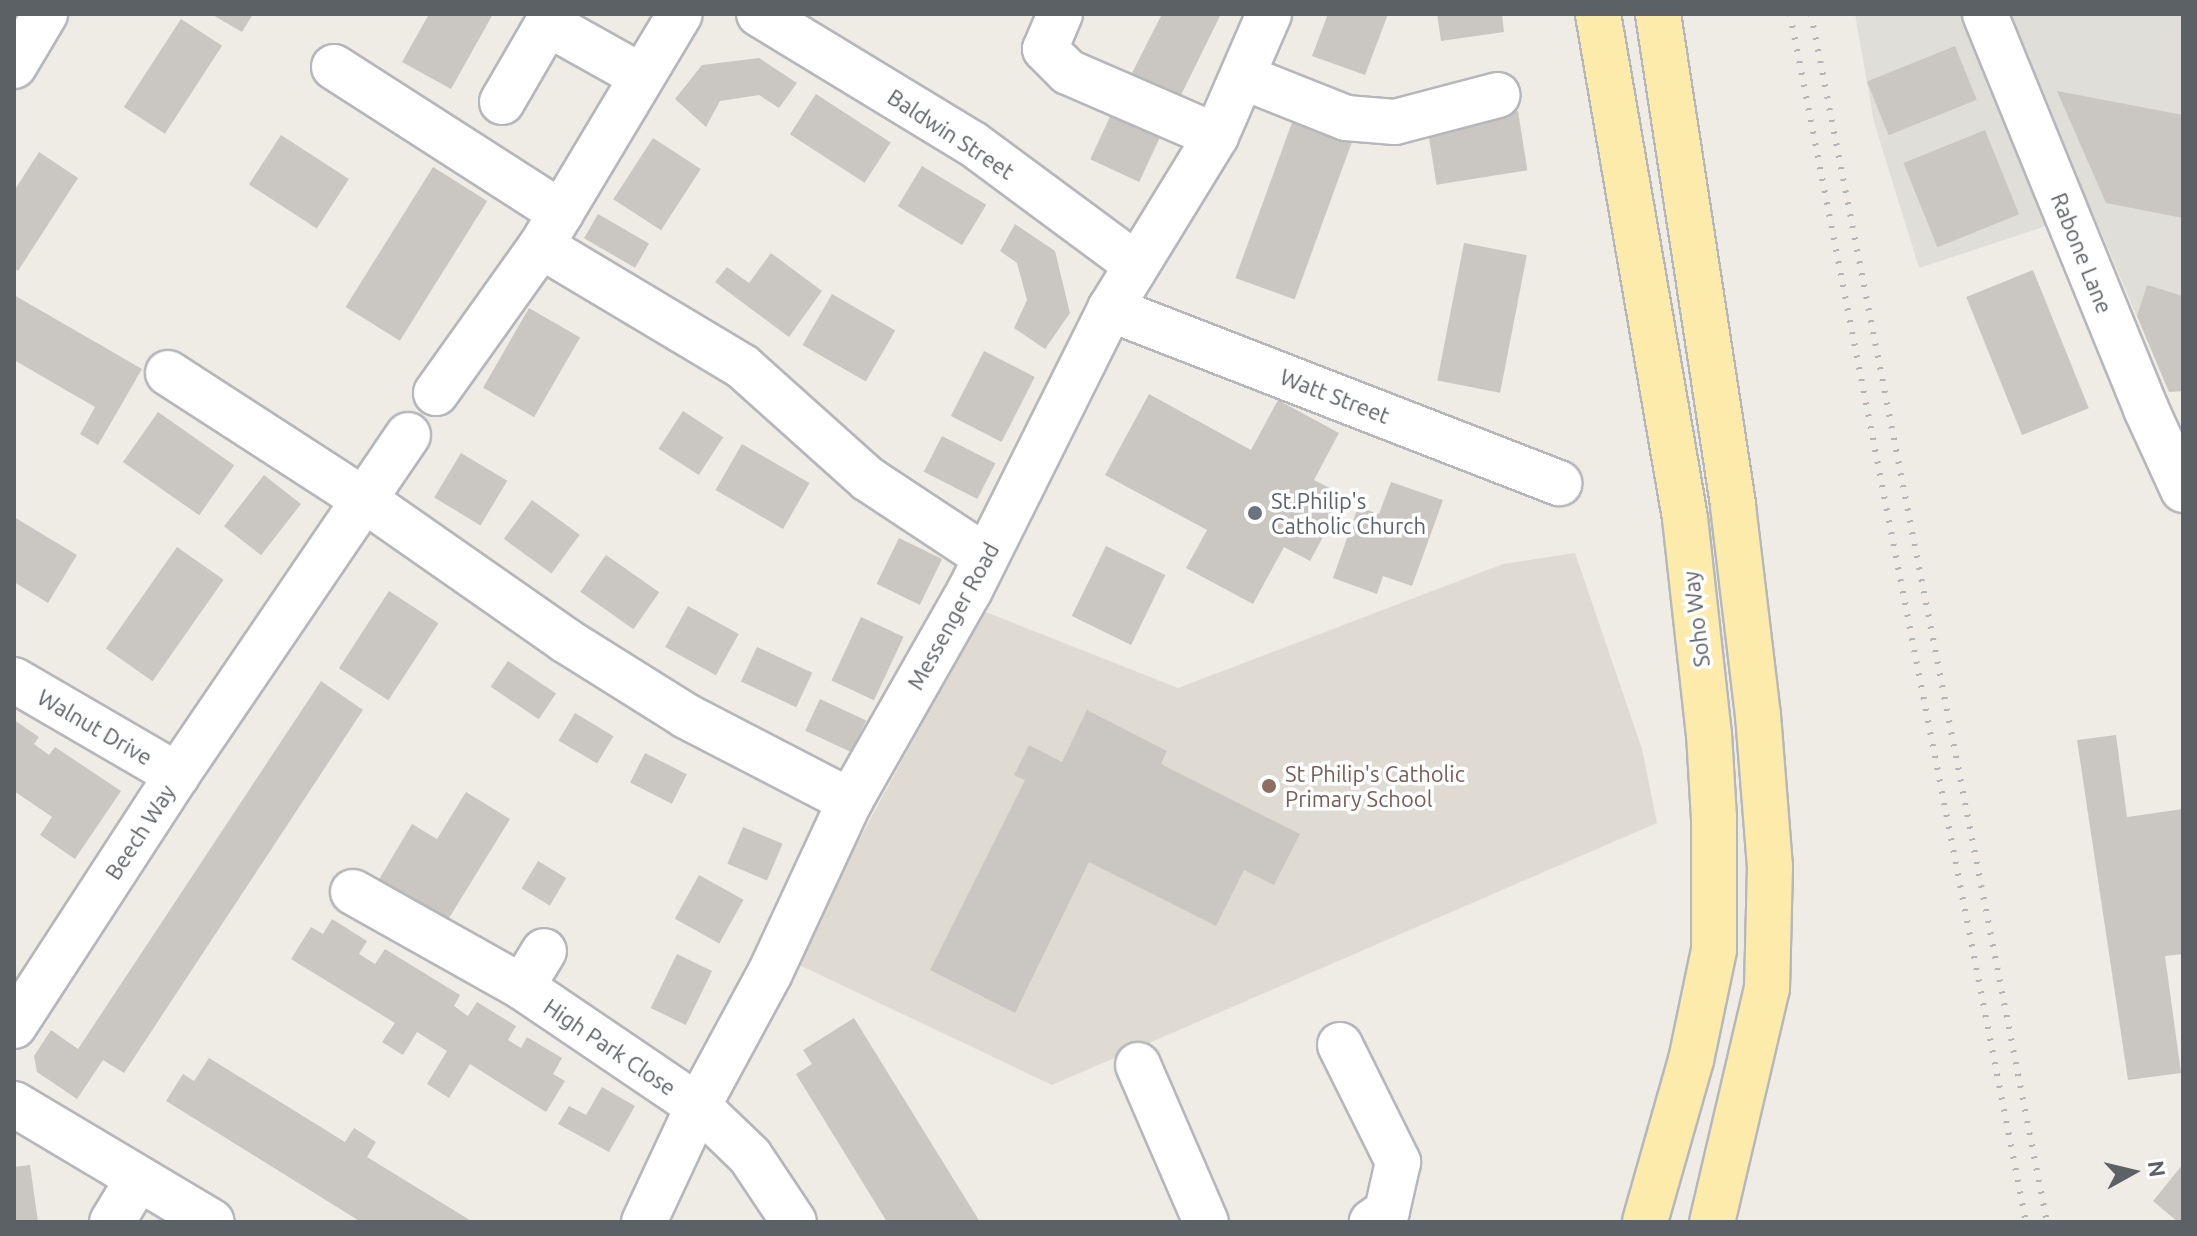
<!DOCTYPE html>
<style>
body{margin:0}
#map{position:relative;width:2197px;height:1236px;overflow:hidden;background:#efece5;font-family:Ubuntu,sans-serif}
div>[style]{position:absolute}
[style*='--x']{left:calc(var(--x)*1px);top:calc(var(--y)*1px);width:calc(var(--w)*1px);rotate:calc(var(--a)*1deg)}
.industrial>*{inset:0;background:#e0ded9}
.education>*{inset:0;background:#dfdbd3}
.building>*{inset:0;background:#cac7c2;transform-origin:0 0}
.roads{filter:drop-shadow(2px 0 #b5b7bb) drop-shadow(-2px 0 #b5b7bb) drop-shadow(0 2px #b5b7bb) drop-shadow(0 -2px #b5b7bb)}
.minor>*{height:44px;margin:-22px;padding:0 22px;transform-origin:22px;border-radius:22px;background:#fff}
.major>*{height:44px;margin:-22px;padding:0 22px;transform-origin:22px;border-radius:22px;background:#fdebab}
.rail>*{height:6px;margin-top:-3px;transform-origin:0;background:repeating-linear-gradient(90deg,#b3b4b5 0 2px,transparent 0 12px)}
.dots>*{width:22px;height:22px;translate:-50% -50%;box-sizing:border-box;border:4px solid #fff;border-radius:50%}
span{translate:-50% -50%;white-space:nowrap;text-align:center;line-height:1.15;-webkit-text-stroke:7px #fff;paint-order:stroke}
.street-label{font-size:22px;color:#5c6165}
.worship-label{font-size:22px;color:#5b616d}
.left{translate:0 -50%;text-align:left}
.education-label{font-size:22px;color:#785e54}
.frame{position:absolute;inset:0;border:16px solid #5c6165;pointer-events:none}
.north{position:absolute;left:2093px;top:1132px;width:80px;height:80px;-webkit-text-stroke:6px #fff;paint-order:stroke;rotate:82deg;font-size:22px;font-weight:700;line-height:32px;text-align:center;color:#5c6165}
.north::after{content:'';display:block;margin:auto;width:28px;height:36px;background:#5c6165;clip-path:polygon(50% 0,100% 100%,50% 72%,0 100%)}
</style>
<div id="map">
<div class="industrial">
<div style="clip-path:polygon(1855px 14px,2183px 14px,2183px 391px,2169px 392px,2090px 206px,2040px 228px,1919px 268px,1874px 122px)"></div>
</div>
<div class="education">
<div style="clip-path:polygon(1575px 553px,1642px 749px,1657px 823px,1052px 1085px,793px 962px,983px 611px,1178px 688px,1503px 564px)"></div>
</div>
<div class="building">
<div style="clip-path:polygon(211px 14px,253px 14px,242px 32px)"></div>
<div style="clip-path:polygon(429px 14px,493px 14px,451px 89px,402px 62px)"></div>
<div style="clip-path:polygon(1162px 14px,1221px 14px,1179px 99px,1131px 75px)"></div>
<div style="clip-path:polygon(1328px 14px,1388px 14px,1365px 75px,1312px 56px)"></div>
<div style="clip-path:polygon(1437px 14px,1502px 14px,1504px 32px,1441px 41px)"></div>
<div style="left:181px;top:19px;width:49px;height:105px;rotate:33deg"></div>
<div style="left:1955px;top:46px;width:58px;height:95px;rotate:68deg"></div>
<div style="clip-path:polygon(759px 58px,797px 83px,779px 108px,759px 95px,720px 101px,706px 127px,675px 99px,702px 65px)"></div>
<div style="clip-path:polygon(2057px 91px,2183px 115px,2183px 218px,2106px 203px)"></div>
<div style="left:816px;top:94px;width:89px;height:48px;rotate:33deg"></div>
<div style="left:1116px;top:104px;width:54px;height:61px;rotate:25deg"></div>
<div style="left:1298px;top:106px;width:63px;height:183px;rotate:20deg"></div>
<div style="left:1518px;top:111px;width:60px;height:92px;rotate:81deg"></div>
<div style="left:1985px;top:130px;width:91px;height:88px;rotate:68deg"></div>
<div style="left:281px;top:135px;width:81px;height:59px;rotate:33deg"></div>
<div style="left:653px;top:138px;width:57px;height:73px;rotate:33deg"></div>
<div style="clip-path:polygon(39px 152px,78px 178px,18px 271px,14px 268px,14px 191px)"></div>
<div style="left:922px;top:166px;width:75px;height:47px;rotate:31deg"></div>
<div style="left:433px;top:167px;width:64px;height:165px;rotate:32deg"></div>
<div style="left:598px;top:214px;width:59px;height:28px;rotate:30deg"></div>
<div style="clip-path:polygon(1015px 224px,1055px 251px,1070px 313px,1045px 349px,1014px 328px,1027px 300px,1017px 263px,1000px 251px)"></div>
<div style="left:1464px;top:243px;width:64px;height:140px;rotate:11deg"></div>
<div style="clip-path:polygon(771px 253px,822px 291px,789px 337px,715px 282px,727px 267px,749px 283px)"></div>
<div style="left:2033px;top:270px;width:149px;height:72px;rotate:68deg"></div>
<div style="clip-path:polygon(2147px 285px,2183px 296px,2183px 391px,2169px 392px,2137px 316px)"></div>
<div style="left:832px;top:294px;width:73px;height:59px;rotate:30deg"></div>
<div style="clip-path:polygon(14px 295px,142px 369px,98px 445px,80px 434px,95px 407px,14px 360px)"></div>
<div style="left:529px;top:308px;width:59px;height:92px;rotate:30deg"></div>
<div style="left:984px;top:351px;width:57px;height:73px;rotate:27deg"></div>
<div style="clip-path:polygon(1149px 394px,1251px 450px,1278px 400px,1339px 433px,1314px 480px,1345px 496px,1310px 561px,1284px 547px,1253px 604px,1186px 568px,1207px 530px,1105px 475px)"></div>
<div style="left:683px;top:411px;width:48px;height:45px;rotate:33deg"></div>
<div style="left:158px;top:412px;width:93px;height:61px;rotate:35deg"></div>
<div style="left:942px;top:436px;width:60px;height:40px;rotate:27deg"></div>
<div style="left:742px;top:444px;width:78px;height:53px;rotate:30deg"></div>
<div style="left:461px;top:453px;width:54px;height:52px;rotate:31deg"></div>
<div style="left:264px;top:475px;width:47px;height:65px;rotate:38deg"></div>
<div style="clip-path:polygon(1391px 482px,1443px 500px,1412px 586px,1383px 576px,1377px 594px,1333px 578px,1358px 507px,1379px 514px)"></div>
<div style="left:532px;top:500px;width:59px;height:48px;rotate:36deg"></div>
<div style="clip-path:polygon(14px 517px,77px 555px,48px 603px,14px 582px)"></div>
<div style="left:899px;top:538px;width:48px;height:51px;rotate:26deg"></div>
<div style="left:1106px;top:546px;width:66px;height:78px;rotate:26deg"></div>
<div style="left:177px;top:547px;width:57px;height:124px;rotate:35deg"></div>
<div style="left:606px;top:555px;width:65px;height:45px;rotate:35deg"></div>
<div style="left:389px;top:591px;width:59px;height:92px;rotate:33deg"></div>
<div style="left:688px;top:606px;width:58px;height:47px;rotate:29deg"></div>
<div style="left:861px;top:617px;width:47px;height:70px;rotate:25deg"></div>
<div style="left:757px;top:647px;width:61px;height:38px;rotate:25deg"></div>
<div style="left:508px;top:661px;width:58px;height:31px;rotate:34deg"></div>
<div style="clip-path:polygon(321px 681px,363px 710px,124px 1073px,103px 1060px,77px 1099px,37px 1072px,34px 1056px,51px 1030px,78px 1049px)"></div>
<div style="left:820px;top:699px;width:51px;height:35px;rotate:25deg"></div>
<div style="clip-path:polygon(1087px 710px,1167px 751px,1161px 764px,1300px 834px,1274px 885px,1244px 870px,1216px 926px,1089px 862px,1015px 1013px,930px 970px,1025px 780px,1014px 775px,1029px 745px,1062px 762px)"></div>
<div style="left:575px;top:713px;width:45px;height:32px;rotate:31deg"></div>
<div style="clip-path:polygon(14px 720px,39px 737px,34px 744px,49px 755px,55px 747px,121px 791px,75px 859px,40px 835px,52px 817px,14px 791px)"></div>
<div style="clip-path:polygon(2116px 735px,2127px 817px,2183px 809px,2183px 954px,2165px 956px,2181px 1073px,2128px 1080px,2077px 740px)"></div>
<div style="left:645px;top:753px;width:47px;height:33px;rotate:27deg"></div>
<div style="clip-path:polygon(466px 792px,510px 819px,446px 923px,378px 881px,412px 824px,437px 839px)"></div>
<div style="left:743px;top:827px;width:43px;height:40px;rotate:23deg"></div>
<div style="left:538px;top:861px;width:33px;height:32px;rotate:31deg"></div>
<div style="left:699px;top:875px;width:51px;height:50px;rotate:29deg"></div>
<div style="clip-path:polygon(332px 919px,367px 941px,359px 954px,375px 964px,385px 949px,460px 995px,454px 1006px,468px 1016px,477px 1002px,516px 1026px,508px 1040px,521px 1048px,527px 1037px,562px 1058px,553px 1074px,565px 1081px,546px 1112px,470px 1064px,449px 1098px,427px 1084px,447px 1051px,417px 1032px,403px 1055px,382px 1042px,395px 1023px,291px 959px,311px 927px,323px 934px)"></div>
<div style="left:677px;top:954px;width:39px;height:60px;rotate:26deg"></div>
<div style="clip-path:polygon(854px 1018px,980px 1222px,887px 1222px,796px 1074px,812px 1064px,803px 1050px)"></div>
<div style="clip-path:polygon(209px 1058px,345px 1142px,354px 1128px,376px 1142px,367px 1157px,473px 1222px,361px 1222px,166px 1101px,183px 1074px,194px 1081px)"></div>
<div style="clip-path:polygon(602px 1087px,635px 1106px,609px 1152px,558px 1124px,569px 1106px,586px 1115px)"></div>
<div style="clip-path:polygon(2183px 1164px,2183px 1222px,2178px 1222px,2153px 1201px)"></div>
<div style="clip-path:polygon(30px 1165px,38px 1222px,14px 1222px,14px 1167px)"></div>
</div>
<div class="roads">
<div class="minor">
<div style="--x:759;--y:14;--w:250;--a:31.3"></div>
<div style="--x:973;--y:144;--w:202;--a:36.5"></div>
<div style="--x:1060;--y:14;--w:38;--a:113"></div>
<div style="--x:1045;--y:49;--w:33;--a:45"></div>
<div style="--x:1068;--y:72;--w:161;--a:23.4"></div>
<div style="--x:1985;--y:14;--w:427;--a:67.8"></div>
<div style="--x:2146;--y:409;--w:89;--a:65.4"></div>
<div style="--x:548;--y:24;--w:107;--a:29.2"></div>
<div style="--x:14;--y:66;--w:61;--a:-59.2"></div>
<div style="--x:334;--y:67;--w:270;--a:32.7"></div>
<div style="--x:1243;--y:77;--w:111;--a:21.7"></div>
<div style="--x:1346;--y:118;--w:49;--a:4.7"></div>
<div style="--x:1395;--y:122;--w:106;--a:-14.7"></div>
<div style="--x:502;--y:102;--w:102;--a:-59.9"></div>
<div style="--x:541;--y:246;--w:235;--a:30.9"></div>
<div style="--x:743;--y:367;--w:168;--a:41.9"></div>
<div style="--x:868;--y:479;--w:141;--a:33.5"></div>
<div style="--x:1110;--y:309;--w:482;--a:21.2"></div>
<div style="--x:168;--y:373;--w:236;--a:32.9"></div>
<div style="--x:366;--y:501;--w:243;--a:34.9"></div>
<div style="--x:565;--y:640;--w:143;--a:32.1"></div>
<div style="--x:686;--y:716;--w:185;--a:27.4"></div>
<div style="--x:436;--y:393;--w:181;--a:-54.5"></div>
<div style="--x:541;--y:246;--w:270;--a:-59.1"></div>
<div style="--x:14;--y:680;--w:189;--a:30.2"></div>
<div style="--x:353;--y:892;--w:194;--a:29.3"></div>
<div style="--x:522;--y:987;--w:212;--a:34.1"></div>
<div style="--x:698;--y:1106;--w:72;--a:43.9"></div>
<div style="--x:750;--y:1156;--w:79;--a:56.3"></div>
<div style="--x:522;--y:987;--w:42;--a:-58.6"></div>
<div style="--x:14;--y:1026;--w:299;--a:-57"></div>
<div style="--x:177;--y:775;--w:411;--a:-55.8"></div>
<div style="--x:1340;--y:1045;--w:131;--a:63.6"></div>
<div style="--x:1398;--y:1162;--w:50;--a:102.7"></div>
<div style="--x:1387;--y:1211;--w:19;--a:144"></div>
<div style="--x:1138;--y:1065;--w:171;--a:66.6"></div>
<div style="--x:14;--y:1104;--w:230;--a:30.8"></div>
<div style="--x:112;--y:1222;--w:50;--a:-58.8"></div>
<div style="--x:644;--y:1222;--w:128;--a:-65"></div>
<div style="--x:698;--y:1106;--w:151;--a:-61.6"></div>
<div style="--x:770;--y:973;--w:190;--a:-65.1"></div>
<div style="--x:850;--y:801;--w:243;--a:-60.4"></div>
<div style="--x:970;--y:590;--w:314;--a:-63.5"></div>
<div style="--x:1110;--y:309;--w:203;--a:-58.5"></div>
<div style="--x:1216;--y:136;--w:133;--a:-66.5"></div>
</div>
<div class="major">
<div style="--x:1598;--y:14;--w:511;--a:80.21"></div>
<div style="--x:1685;--y:518;--w:217;--a:83.7"></div>
<div style="--x:1709;--y:734;--w:83;--a:86.6"></div>
<div style="--x:1714;--y:817;--w:133;--a:90"></div>
<div style="--x:1714;--y:950;--w:112;--a:101.8"></div>
<div style="--x:1691;--y:1060;--w:168;--a:105.9"></div>
<div style="--x:1658;--y:14;--w:498;--a:81.3"></div>
<div style="--x:1733;--y:506;--w:210;--a:83.2"></div>
<div style="--x:1758;--y:715;--w:151;--a:85.5"></div>
<div style="--x:1770;--y:866;--w:122;--a:91.4"></div>
<div style="--x:1767;--y:988;--w:240;--a:103.2"></div>
</div>
</div>
<div class="rail">
<div style="--x:1790;--y:14;--w:1231;--a:78.95"></div>
<div style="--x:1811;--y:14;--w:1231;--a:78.95"></div>
</div>
<div class="dots">
<div style="left:1255px;top:513px;background:#6b7280"></div>
<div style="left:1269px;top:786px;background:#8d6e63"></div>
</div>
<div class="street-label">
<span style="left:951px;top:134px;rotate:33deg">Baldwin Street</span>
<span style="left:2082px;top:253px;rotate:68deg">Rabone Lane</span>
<span style="left:1335px;top:396px;rotate:21deg">Watt Street</span>
<span style="left:953px;top:616px;rotate:-61deg">Messenger Road</span>
<span style="left:1696px;top:619px;rotate:-97deg">Soho Way</span>
<span style="left:95px;top:727px;rotate:30deg">Walnut Drive</span>
<span style="left:140px;top:832px;rotate:-57deg">Beech Way</span>
<span style="left:610px;top:1047px;rotate:34deg">High Park Close</span>
</div>
<div class="worship-label">
<span class="left" style="left:1271px;top:513px">St.Philip's<br>Catholic Church</span>
</div>
<div class="education-label">
<span class="left" style="left:1285px;top:786px">St Philip's Catholic<br>Primary School</span>
</div>
<div class="frame"></div>
<div class="north">N</div>
</div>
